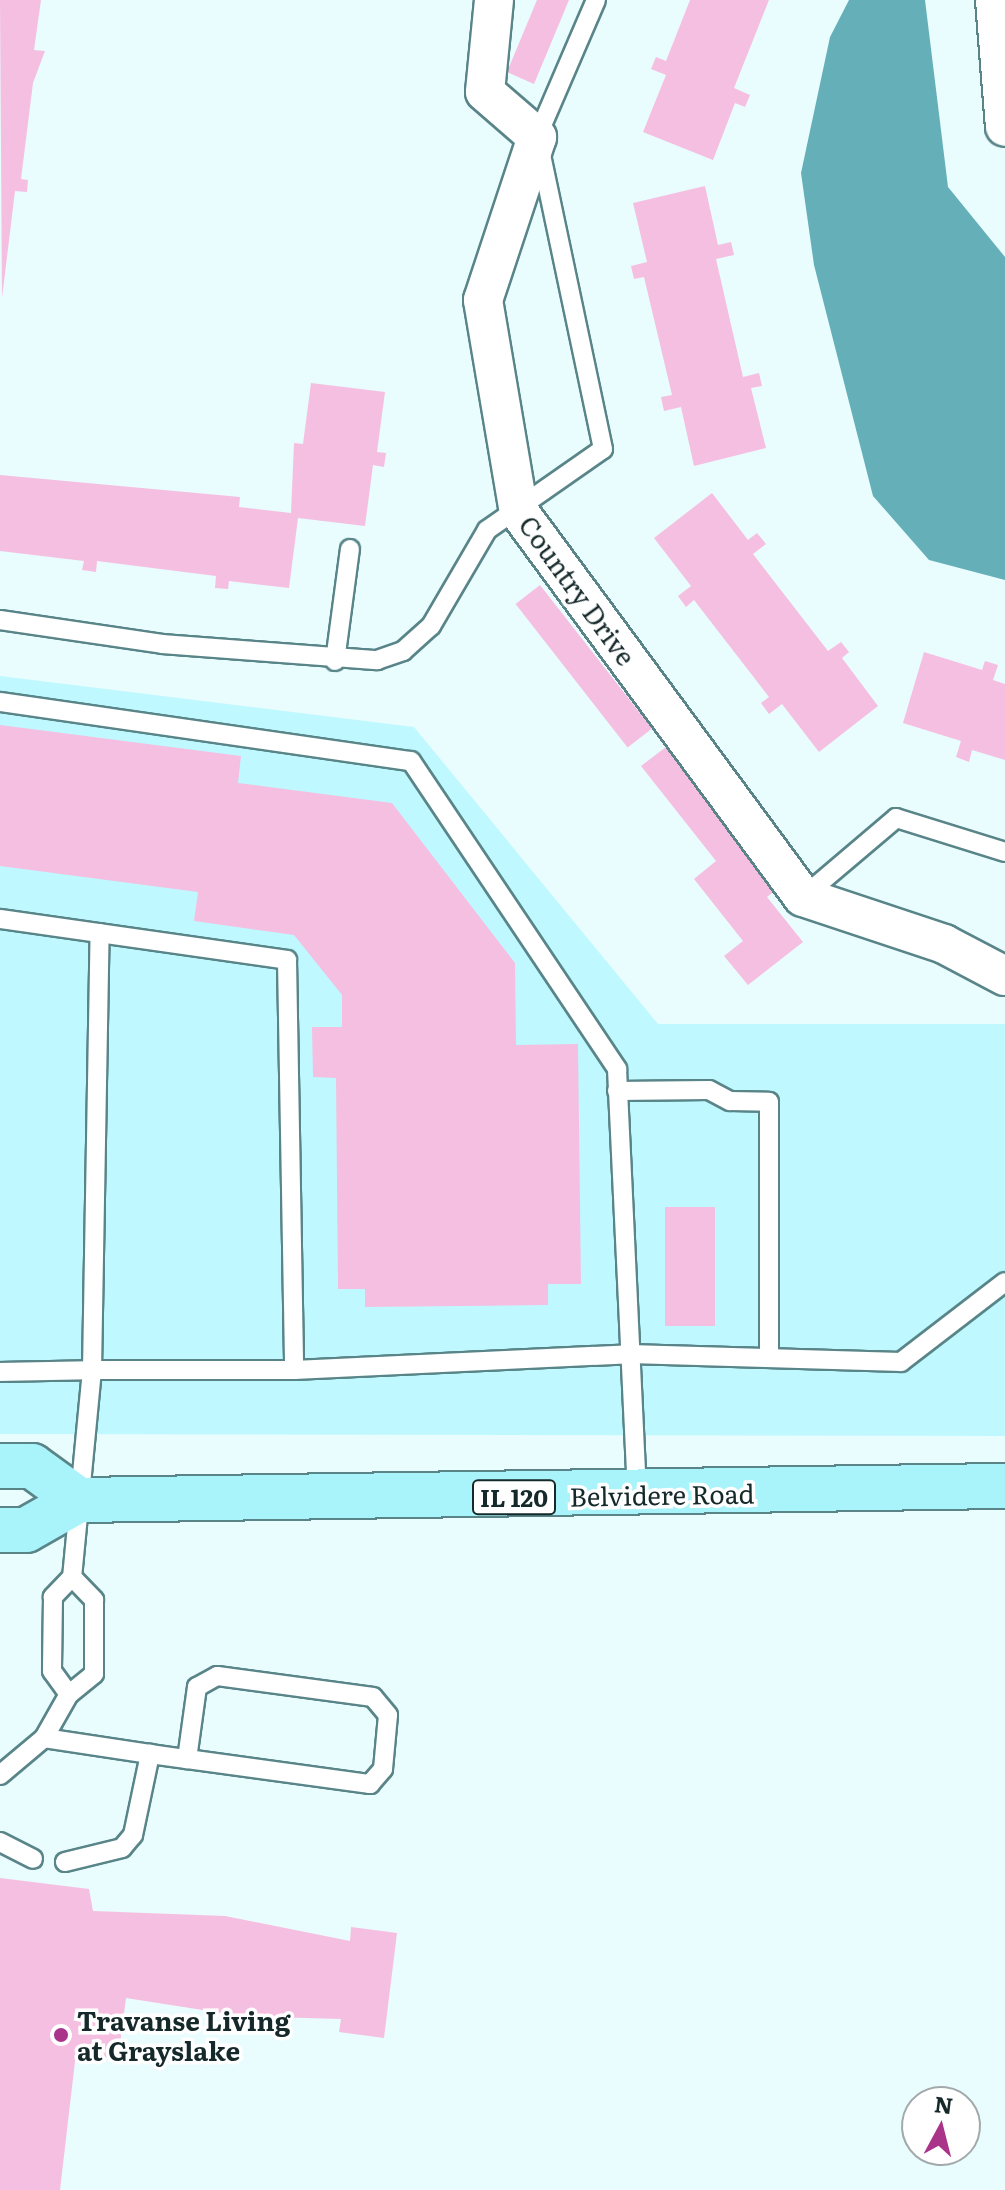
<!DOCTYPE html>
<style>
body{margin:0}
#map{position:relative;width:1005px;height:2190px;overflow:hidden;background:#e9fcfe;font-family:Literata,serif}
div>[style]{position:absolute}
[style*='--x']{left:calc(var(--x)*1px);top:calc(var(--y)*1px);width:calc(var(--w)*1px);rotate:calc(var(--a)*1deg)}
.built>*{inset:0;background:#bff9ff}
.water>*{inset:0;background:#65b0b8}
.building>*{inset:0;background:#f5bfe1;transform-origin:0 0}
.roads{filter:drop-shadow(2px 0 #598589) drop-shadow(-2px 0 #598589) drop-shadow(0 2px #598589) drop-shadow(0 -2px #598589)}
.lane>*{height:18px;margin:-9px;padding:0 9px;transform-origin:9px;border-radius:9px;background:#fff}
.street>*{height:38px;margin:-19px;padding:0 19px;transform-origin:19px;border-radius:19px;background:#fff}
.primary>*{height:44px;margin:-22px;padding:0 22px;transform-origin:22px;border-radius:22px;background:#a9f3fa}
.dots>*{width:22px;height:22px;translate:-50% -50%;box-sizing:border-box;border:4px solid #fff;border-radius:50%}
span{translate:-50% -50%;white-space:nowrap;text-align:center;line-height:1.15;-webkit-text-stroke:7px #fff;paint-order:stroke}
.shield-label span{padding:2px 6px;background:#fff;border:2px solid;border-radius:6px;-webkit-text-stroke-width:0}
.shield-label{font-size:24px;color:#15282a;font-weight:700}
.street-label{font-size:26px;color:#15282a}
.poi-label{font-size:26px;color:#15282a;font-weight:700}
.left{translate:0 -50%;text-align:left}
.north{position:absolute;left:901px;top:2086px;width:80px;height:80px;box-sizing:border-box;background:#fff;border:2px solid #a1a9aa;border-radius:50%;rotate:7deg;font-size:22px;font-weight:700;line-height:32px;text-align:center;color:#15282a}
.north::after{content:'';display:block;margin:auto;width:28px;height:36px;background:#ab348b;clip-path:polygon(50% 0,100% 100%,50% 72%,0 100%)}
</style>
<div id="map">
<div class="built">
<div style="clip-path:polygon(0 676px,414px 727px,658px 1024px,1005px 1024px,1005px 1436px,0 1434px)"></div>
</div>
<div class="water">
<div style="clip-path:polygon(849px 0,925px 0,948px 187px,1005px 257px,1005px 580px,929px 560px,873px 496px,814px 265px,801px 173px,830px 37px)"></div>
</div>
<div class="building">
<div style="clip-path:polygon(0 0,41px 0,34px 50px,45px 51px,33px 83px,21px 179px,28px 180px,27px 192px,15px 191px,2px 298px)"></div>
<div style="clip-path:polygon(537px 0,569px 0,534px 84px,507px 72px)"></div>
<div style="clip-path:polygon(690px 0,769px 0,734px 88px,750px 95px,745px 107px,735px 103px,713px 160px,643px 132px,666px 75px,651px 69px,656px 57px,666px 61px)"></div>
<div style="clip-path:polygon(705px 186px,718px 245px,731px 242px,734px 255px,716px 259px,743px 377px,759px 373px,762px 386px,751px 388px,766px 448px,694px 466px,681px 407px,664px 411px,661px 397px,672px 395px,644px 277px,634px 279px,631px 266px,647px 262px,633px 203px)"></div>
<div style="clip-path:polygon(311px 383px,385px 392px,377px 452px,386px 453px,384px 467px,373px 465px,365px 526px,298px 518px,289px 588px,229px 581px,228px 589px,215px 588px,216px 576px,97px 561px,96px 572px,82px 570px,84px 561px,0 551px,0 475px,240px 497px,239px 507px,291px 513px,294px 443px,303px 444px)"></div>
<div style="clip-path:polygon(712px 493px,748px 540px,757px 533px,766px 544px,753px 554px,828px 651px,841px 642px,849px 652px,842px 658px,878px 706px,819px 752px,782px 704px,769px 714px,761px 703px,769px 697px,694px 600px,686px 607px,678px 596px,691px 586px,654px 538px)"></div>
<div style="left:540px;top:585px;width:182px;height:31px;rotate:52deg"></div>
<div style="clip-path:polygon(924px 652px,982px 670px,985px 661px,998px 665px,993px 680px,1005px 684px,1005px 760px,972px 750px,969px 762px,956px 757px,961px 741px,903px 723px)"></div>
<div style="clip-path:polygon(0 725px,241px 756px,238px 783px,392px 803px,515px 963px,516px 1045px,578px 1044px,581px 1284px,548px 1284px,548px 1305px,365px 1307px,365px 1289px,338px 1289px,336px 1078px,313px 1077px,312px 1027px,342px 1027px,342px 995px,294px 935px,194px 921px,198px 892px,0 866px)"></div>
<div style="clip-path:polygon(666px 747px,777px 889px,767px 897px,803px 942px,748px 985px,724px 956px,743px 941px,694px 879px,716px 861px,641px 766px)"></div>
<div style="left:715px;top:1207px;width:119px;height:50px;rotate:90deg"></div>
<div style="clip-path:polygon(0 1878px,89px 1889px,93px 1911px,225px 1916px,350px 1941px,351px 1927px,397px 1933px,384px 2038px,339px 2032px,341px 2019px,241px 2016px,126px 1998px,118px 2059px,76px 2053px,60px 2190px,0 2190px)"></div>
</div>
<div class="roads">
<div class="lane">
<div style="--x:0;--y:620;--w:164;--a:8.4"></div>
<div style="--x:162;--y:644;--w:216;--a:4.3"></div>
<div style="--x:377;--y:660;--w:28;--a:-19"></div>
<div style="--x:403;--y:651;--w:38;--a:-42"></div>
<div style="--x:431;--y:626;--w:111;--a:-59.7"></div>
<div style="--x:487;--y:530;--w:141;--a:-34.9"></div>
<div style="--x:603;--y:449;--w:319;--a:-101.9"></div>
<div style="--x:537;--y:137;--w:149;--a:-66.7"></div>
<div style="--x:335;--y:661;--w:113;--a:-82.4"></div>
<div style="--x:0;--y:702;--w:415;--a:8.2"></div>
<div style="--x:411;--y:761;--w:371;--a:56.2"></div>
<div style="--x:617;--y:1069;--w:423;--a:87.3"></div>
<div style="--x:803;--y:897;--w:122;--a:-40.3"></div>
<div style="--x:896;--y:818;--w:114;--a:17.3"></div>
<div style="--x:0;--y:919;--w:290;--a:8.1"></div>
<div style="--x:287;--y:960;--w:410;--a:89"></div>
<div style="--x:294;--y:1370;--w:202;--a:180"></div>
<div style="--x:92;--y:1370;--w:208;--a:95.5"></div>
<div style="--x:72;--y:1577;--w:28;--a:134"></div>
<div style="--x:53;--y:1597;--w:74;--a:90.8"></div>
<div style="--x:52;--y:1671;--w:29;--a:54"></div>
<div style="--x:617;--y:1091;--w:92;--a:-0.6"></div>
<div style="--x:709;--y:1090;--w:24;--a:28"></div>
<div style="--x:730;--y:1101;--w:39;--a:1"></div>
<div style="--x:769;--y:1102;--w:256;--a:90"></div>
<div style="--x:294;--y:1370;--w:336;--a:-2.7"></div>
<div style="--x:630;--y:1354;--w:271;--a:1.7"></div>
<div style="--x:901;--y:1362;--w:131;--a:-37.6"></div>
<div style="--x:0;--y:1372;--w:92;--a:-1.2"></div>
<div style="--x:92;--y:1370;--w:437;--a:-89"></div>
<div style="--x:72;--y:1577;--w:32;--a:46"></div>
<div style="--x:94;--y:1600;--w:74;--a:90"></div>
<div style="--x:94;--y:1674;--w:32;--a:141"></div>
<div style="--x:69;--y:1694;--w:51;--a:119.6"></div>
<div style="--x:44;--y:1738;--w:107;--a:8.6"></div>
<div style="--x:150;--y:1754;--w:37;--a:8"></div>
<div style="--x:187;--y:1759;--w:185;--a:7.8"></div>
<div style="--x:370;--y:1784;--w:20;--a:-49"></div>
<div style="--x:383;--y:1769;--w:54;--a:-84.7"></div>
<div style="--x:388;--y:1715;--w:23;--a:-130"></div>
<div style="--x:373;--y:1697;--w:157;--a:-172.3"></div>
<div style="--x:217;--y:1676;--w:23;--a:151"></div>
<div style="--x:197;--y:1687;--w:73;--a:97.9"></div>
<div style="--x:0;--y:1775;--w:57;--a:-40.1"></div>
<div style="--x:0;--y:1842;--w:37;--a:27"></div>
<div style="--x:65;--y:1862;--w:59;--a:-13.8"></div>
<div style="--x:122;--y:1848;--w:17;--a:-50"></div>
<div style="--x:133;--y:1835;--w:83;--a:-78.1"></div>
</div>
<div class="street">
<div style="--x:494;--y:0;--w:92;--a:95.6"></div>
<div style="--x:485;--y:92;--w:69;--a:40.9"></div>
<div style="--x:537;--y:137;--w:172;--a:108.3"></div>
<div style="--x:483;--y:300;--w:215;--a:80.4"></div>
<div style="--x:519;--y:512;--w:478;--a:53.6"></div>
<div style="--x:803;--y:897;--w:149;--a:18.4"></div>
<div style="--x:944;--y:944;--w:69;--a:27.7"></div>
<div style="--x:995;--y:0;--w:127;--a:85.5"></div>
</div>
<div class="primary">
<div style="--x:0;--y:1466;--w:32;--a:0"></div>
<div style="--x:32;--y:1466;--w:58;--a:35.9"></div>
<div style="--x:0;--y:1530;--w:26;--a:0"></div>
<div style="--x:26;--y:1530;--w:61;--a:-29.5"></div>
<div style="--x:79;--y:1500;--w:926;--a:-0.87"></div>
</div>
</div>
<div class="dots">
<div style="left:61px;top:2035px;background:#ab348b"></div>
</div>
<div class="shield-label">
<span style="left:514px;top:1497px">IL 120</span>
</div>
<div class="street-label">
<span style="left:578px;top:590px;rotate:54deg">Country Drive</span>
<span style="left:662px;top:1494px;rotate:-1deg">Belvidere Road</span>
</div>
<div class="poi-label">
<span class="left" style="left:77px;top:2035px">Travanse Living<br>at Grayslake</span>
</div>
<div class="north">N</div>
</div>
